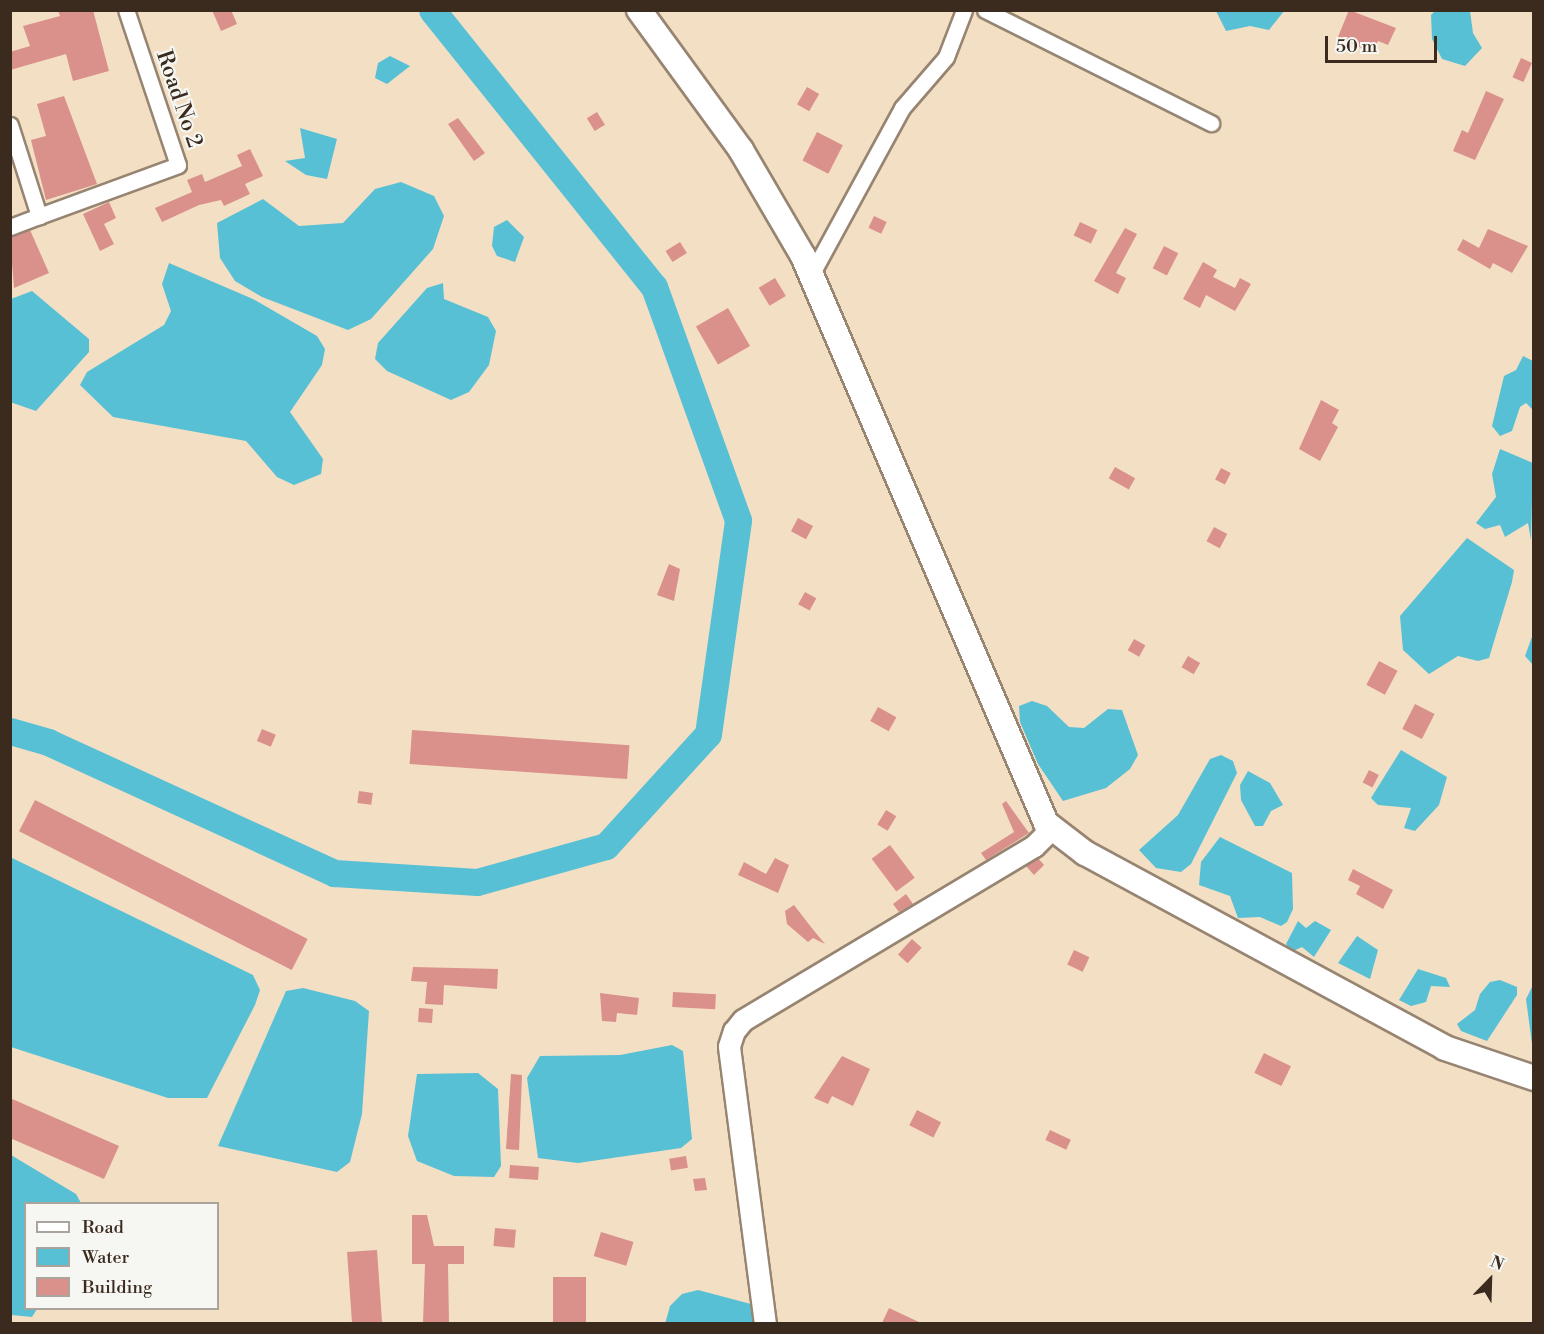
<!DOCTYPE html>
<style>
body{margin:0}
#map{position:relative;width:1544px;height:1334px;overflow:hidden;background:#f3dfc4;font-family:"Libre Bodoni",serif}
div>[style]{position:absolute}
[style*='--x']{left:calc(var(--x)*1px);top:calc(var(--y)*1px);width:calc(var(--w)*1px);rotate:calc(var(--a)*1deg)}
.water>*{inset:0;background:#58c0d5}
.river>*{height:27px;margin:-13.5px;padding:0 13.5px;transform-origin:13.5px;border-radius:13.5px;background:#58c0d5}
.building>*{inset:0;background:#da908b;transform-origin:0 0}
.roads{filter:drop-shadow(2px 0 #978471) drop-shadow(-2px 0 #978471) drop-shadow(0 2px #978471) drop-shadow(0 -2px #978471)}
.street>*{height:15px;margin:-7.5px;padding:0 7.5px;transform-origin:7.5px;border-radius:7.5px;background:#fff}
.secondary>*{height:21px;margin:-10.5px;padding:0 10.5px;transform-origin:10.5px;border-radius:10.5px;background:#fff}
.primary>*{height:24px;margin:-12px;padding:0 12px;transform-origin:12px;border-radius:12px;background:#fff}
span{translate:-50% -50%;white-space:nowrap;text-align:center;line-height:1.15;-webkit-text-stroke:4.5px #f6f6f2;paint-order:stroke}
.street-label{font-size:22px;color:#3b2a1e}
.frame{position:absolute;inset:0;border:12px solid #3b2a1e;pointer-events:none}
.legend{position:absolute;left:24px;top:1202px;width:195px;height:108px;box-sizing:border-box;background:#f6f6f2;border:2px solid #aba49d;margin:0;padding:8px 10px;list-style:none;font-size:18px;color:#3b2a1e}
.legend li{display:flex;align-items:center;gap:12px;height:30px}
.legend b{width:30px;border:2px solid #aba49d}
.north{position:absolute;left:1460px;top:1250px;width:60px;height:60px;-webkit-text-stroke:4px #f6f6f2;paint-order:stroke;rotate:23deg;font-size:16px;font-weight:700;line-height:24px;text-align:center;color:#3b2a1e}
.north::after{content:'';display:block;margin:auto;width:21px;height:27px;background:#3b2a1e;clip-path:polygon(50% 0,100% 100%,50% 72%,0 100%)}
.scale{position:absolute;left:1325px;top:36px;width:112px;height:27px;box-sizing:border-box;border:3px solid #3b2a1e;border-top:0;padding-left:8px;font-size:18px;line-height:21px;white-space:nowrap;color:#3b2a1e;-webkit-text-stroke:4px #f6f6f2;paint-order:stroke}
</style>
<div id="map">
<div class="water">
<div style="clip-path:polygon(1216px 11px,1216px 10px,1284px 11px,1269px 30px,1250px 26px,1226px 31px)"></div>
<div style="clip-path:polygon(1435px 11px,1470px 11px,1473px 33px,1482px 48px,1465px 66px,1442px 59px,1432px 39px,1431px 15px)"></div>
<div style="clip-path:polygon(390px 56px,410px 66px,387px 84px,375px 78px,378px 63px)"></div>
<div style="clip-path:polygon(300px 128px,337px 139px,327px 179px,306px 175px,285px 161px,305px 158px)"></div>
<div style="clip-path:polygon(401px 182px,434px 196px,444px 216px,433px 249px,371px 319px,348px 330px,262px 297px,235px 281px,220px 258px,217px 223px,263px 199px,299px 226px,343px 223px,375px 189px)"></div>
<div style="clip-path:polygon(507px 220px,524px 237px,515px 262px,497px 256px,492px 246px,494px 227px)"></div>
<div style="clip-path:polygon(169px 263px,253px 299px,317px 336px,325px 349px,322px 365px,290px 412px,323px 459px,321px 474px,294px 485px,277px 477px,246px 441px,113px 417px,80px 385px,87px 372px,164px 325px,171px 311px,162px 284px)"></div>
<div style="clip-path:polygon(443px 283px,444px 299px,488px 317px,496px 331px,489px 365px,469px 392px,451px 400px,387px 371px,375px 359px,378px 343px,427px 288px)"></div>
<div style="clip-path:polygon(32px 291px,89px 339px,89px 352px,36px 411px,10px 402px,11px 299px)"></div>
<div style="clip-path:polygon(1523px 356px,1533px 361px,1533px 410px,1526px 403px,1520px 407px,1512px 431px,1500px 436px,1492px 426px,1504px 376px,1516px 370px)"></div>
<div style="clip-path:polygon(1500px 449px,1533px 463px,1531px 540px,1528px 523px,1505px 537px,1500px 525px,1485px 529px,1476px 523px,1496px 497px,1492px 474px)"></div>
<div style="clip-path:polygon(1467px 538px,1514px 570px,1512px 582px,1489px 658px,1478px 661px,1458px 656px,1429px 674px,1403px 650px,1400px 616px)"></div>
<div style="clip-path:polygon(1533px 634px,1533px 665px,1525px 656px)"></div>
<div style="clip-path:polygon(1032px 701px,1047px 706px,1069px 727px,1084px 728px,1108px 709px,1122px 710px,1138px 755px,1130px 769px,1106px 788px,1063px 801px,1038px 764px,1020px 722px,1019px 706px)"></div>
<div style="clip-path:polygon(1401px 750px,1447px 777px,1439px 805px,1415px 831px,1404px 828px,1411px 808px,1378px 805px,1371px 798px)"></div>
<div style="clip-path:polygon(1221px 755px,1233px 761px,1237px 773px,1191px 864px,1181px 872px,1156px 868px,1139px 850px,1178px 815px,1210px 759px)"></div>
<div style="clip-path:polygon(1248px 771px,1270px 783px,1283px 805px,1271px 811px,1263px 826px,1255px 826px,1241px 800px,1240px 785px)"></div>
<div style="clip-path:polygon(1220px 837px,1292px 873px,1293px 909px,1287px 922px,1281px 926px,1260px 917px,1238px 918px,1230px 896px,1199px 885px,1201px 862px)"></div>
<div style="clip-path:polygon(10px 857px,253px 975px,260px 990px,255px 1005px,207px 1098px,168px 1098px,11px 1047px)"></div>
<div style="clip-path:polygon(1298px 921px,1306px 928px,1315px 921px,1331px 930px,1314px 957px,1302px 947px,1291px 952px,1286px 944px)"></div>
<div style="clip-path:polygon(1357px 936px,1378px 950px,1370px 979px,1338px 963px)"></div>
<div style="clip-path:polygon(1418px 969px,1446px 978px,1450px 987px,1431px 986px,1426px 1002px,1411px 1006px,1399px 1000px)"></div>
<div style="clip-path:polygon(1500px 980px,1517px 987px,1517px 995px,1487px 1041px,1461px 1031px,1457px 1024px,1475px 1010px,1480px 994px,1490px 982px)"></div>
<div style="clip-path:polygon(1533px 985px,1533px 1051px,1526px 999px)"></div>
<div style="clip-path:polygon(303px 988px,355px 1001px,369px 1011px,362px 1114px,350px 1162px,337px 1172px,218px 1146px,286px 991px)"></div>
<div style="clip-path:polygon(672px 1045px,683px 1051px,692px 1139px,681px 1148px,578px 1163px,538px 1158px,527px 1078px,540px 1056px,620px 1055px)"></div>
<div style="clip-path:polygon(478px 1073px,498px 1089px,501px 1166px,494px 1177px,454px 1176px,417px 1161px,408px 1136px,417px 1074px)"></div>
<div style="clip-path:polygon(11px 1155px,76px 1194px,81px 1203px,26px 1204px,26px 1308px,37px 1309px,32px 1317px,11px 1315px)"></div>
<div style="clip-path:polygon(698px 1290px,751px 1304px,761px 1317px,759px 1323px,665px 1324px,670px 1306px,682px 1294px)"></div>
</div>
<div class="river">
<div style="--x:10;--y:731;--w:40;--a:16"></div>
<div style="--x:48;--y:742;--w:315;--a:24.6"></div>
<div style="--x:334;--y:873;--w:143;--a:3.6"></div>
<div style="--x:477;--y:882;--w:134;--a:-15.6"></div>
<div style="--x:606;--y:846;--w:151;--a:-47.7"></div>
<div style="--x:708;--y:734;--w:216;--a:-82"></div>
<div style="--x:738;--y:520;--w:248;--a:-109.8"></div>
<div style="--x:654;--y:287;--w:355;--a:-128.7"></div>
</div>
<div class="building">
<div style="clip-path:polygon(58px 10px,93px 10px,109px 71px,73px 81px,66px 54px,10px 70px,10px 52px,30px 46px,23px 26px,60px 16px)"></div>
<div style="clip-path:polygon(212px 10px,231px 10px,237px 24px,221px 31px)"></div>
<div style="clip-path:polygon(1349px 10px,1396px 28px,1388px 45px,1378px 41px,1372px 53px,1338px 37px)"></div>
<div style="left:1521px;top:58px;width:12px;height:21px;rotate:24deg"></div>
<div style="left:807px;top:87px;width:14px;height:20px;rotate:30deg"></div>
<div style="clip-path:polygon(1486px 91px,1504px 99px,1475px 160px,1453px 151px,1462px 130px,1468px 133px)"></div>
<div style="clip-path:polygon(64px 96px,97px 184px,46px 200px,31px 140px,46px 136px,37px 104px)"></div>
<div style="left:597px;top:112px;width:15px;height:12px;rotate:58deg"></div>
<div style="clip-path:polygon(458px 118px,485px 153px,474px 161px,448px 124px)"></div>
<div style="left:817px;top:132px;width:29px;height:32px;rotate:27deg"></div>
<div style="clip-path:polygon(250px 149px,263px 176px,245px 184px,250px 194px,224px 206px,221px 200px,199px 205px,162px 222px,155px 208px,192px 192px,187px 180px,202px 174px,205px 182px,242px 166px,237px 155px)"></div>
<div style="clip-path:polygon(109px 202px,116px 218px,104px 224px,114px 244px,100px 251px,83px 214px)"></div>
<div style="left:874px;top:216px;width:14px;height:13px;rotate:25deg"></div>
<div style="left:1080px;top:222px;width:19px;height:15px;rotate:25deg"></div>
<div style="clip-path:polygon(1125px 228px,1137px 234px,1116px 273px,1126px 278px,1118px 294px,1094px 281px)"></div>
<div style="clip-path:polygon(1488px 229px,1528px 246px,1512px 273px,1493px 263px,1490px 269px,1457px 250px,1463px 239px,1479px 248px)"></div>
<div style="clip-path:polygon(30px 230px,49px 273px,14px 288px,10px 238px)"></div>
<div style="left:680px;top:242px;width:13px;height:17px;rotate:58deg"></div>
<div style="left:1164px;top:246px;width:16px;height:25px;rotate:27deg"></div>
<div style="clip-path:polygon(1203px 262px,1217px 270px,1213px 277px,1235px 288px,1240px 278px,1251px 284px,1235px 311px,1206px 295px,1200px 308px,1183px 299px)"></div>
<div style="left:775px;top:278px;width:21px;height:19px;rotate:59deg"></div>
<div style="left:728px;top:308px;width:44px;height:37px;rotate:60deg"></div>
<div style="clip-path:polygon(1321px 400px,1339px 410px,1332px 423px,1338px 427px,1320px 461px,1299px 449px)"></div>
<div style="left:1115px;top:467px;width:23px;height:13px;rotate:29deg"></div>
<div style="left:1221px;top:468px;width:11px;height:13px;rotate:27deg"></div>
<div style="left:798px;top:518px;width:17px;height:15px;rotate:28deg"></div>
<div style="left:1214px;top:527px;width:15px;height:16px;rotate:28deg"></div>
<div style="clip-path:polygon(669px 564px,680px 569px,674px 601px,657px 595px)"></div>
<div style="left:805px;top:592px;width:13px;height:14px;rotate:29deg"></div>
<div style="left:1134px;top:639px;width:13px;height:13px;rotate:29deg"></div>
<div style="left:1188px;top:656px;width:14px;height:13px;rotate:30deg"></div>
<div style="left:1379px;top:661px;width:21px;height:27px;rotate:28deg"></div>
<div style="left:1415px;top:704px;width:22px;height:28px;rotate:27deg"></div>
<div style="left:878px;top:707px;width:21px;height:16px;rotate:29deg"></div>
<div style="left:262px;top:729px;width:15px;height:13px;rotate:23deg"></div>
<div style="left:412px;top:730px;width:218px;height:34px;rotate:4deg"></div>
<div style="left:1369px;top:770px;width:11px;height:14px;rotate:27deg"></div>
<div style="left:359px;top:791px;width:14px;height:12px;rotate:8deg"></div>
<div style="left:35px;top:800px;width:306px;height:35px;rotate:27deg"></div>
<div style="clip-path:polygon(1006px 801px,1029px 833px,986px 860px,981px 853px,1014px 832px,1002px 804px)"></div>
<div style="left:886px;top:810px;width:12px;height:17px;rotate:31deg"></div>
<div style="left:890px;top:845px;width:41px;height:23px;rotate:53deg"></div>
<div style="clip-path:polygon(775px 858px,789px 865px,778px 893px,738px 875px,744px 862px,766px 874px)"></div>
<div style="clip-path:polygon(1038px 858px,1044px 865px,1034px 875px,1026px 866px)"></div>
<div style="clip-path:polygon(1353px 869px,1393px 890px,1383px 909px,1356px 894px,1360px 886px,1348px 880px)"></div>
<div style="clip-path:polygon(906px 894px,913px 904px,899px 912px,893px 904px)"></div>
<div style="clip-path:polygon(794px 905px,811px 927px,825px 944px,813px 938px,808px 942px,787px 924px,785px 911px)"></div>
<div style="left:912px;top:939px;width:13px;height:21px;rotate:42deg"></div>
<div style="left:1074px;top:950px;width:17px;height:16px;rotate:25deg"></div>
<div style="clip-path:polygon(413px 967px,498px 969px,497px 989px,444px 985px,443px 1005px,425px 1004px,427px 982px,411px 981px)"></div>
<div style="left:673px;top:992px;width:43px;height:15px;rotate:3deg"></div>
<div style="clip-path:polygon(600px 993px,639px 998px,637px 1015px,617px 1013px,616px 1022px,602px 1021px)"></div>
<div style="left:419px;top:1008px;width:14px;height:14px;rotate:4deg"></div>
<div style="left:1264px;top:1053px;width:30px;height:22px;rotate:26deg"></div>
<div style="clip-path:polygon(842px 1056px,870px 1069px,853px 1106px,832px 1096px,828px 1104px,814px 1098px)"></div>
<div style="clip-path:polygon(511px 1074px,522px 1075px,519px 1150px,506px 1149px)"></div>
<div style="clip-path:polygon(10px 1098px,119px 1146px,104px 1179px,10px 1138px)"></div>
<div style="left:917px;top:1110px;width:27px;height:17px;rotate:27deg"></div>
<div style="left:1050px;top:1130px;width:23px;height:11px;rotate:25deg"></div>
<div style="left:686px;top:1156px;width:12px;height:17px;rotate:81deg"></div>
<div style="left:510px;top:1165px;width:29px;height:13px;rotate:4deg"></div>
<div style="clip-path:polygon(705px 1178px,707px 1190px,695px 1191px,693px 1179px)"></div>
<div style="clip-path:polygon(412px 1215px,427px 1215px,434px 1246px,464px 1246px,464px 1264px,448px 1264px,449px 1323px,423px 1323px,425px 1264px,412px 1264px)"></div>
<div style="left:495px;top:1228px;width:21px;height:18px;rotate:5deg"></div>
<div style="left:601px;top:1232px;width:34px;height:25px;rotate:17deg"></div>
<div style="left:377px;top:1250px;width:73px;height:30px;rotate:86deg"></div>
<div style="left:553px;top:1277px;width:33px;height:46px"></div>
<div style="clip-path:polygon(889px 1308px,921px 1323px,882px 1323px)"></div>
</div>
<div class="roads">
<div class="street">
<div style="--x:985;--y:10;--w:253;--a:26.6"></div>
<div style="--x:10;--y:125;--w:96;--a:72.3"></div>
<div style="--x:39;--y:216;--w:31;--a:159"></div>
<div style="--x:39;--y:216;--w:148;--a:-20.1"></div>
<div style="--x:178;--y:165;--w:163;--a:-108.5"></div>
<div style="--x:811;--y:275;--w:190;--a:-61.4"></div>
<div style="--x:902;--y:108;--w:67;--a:-49.2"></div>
<div style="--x:946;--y:57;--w:50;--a:-69"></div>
</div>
<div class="secondary">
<div style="--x:765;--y:1324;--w:280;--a:-97.4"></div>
<div style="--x:729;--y:1046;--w:16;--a:-72"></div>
<div style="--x:734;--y:1031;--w:14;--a:-51"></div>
<div style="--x:743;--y:1020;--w:339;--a:-30.9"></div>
<div style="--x:1034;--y:846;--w:24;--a:-45"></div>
</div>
<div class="primary">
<div style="--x:639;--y:10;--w:173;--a:53.9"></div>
<div style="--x:741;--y:150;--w:123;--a:59.7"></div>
<div style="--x:803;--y:256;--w:617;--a:66.8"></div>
<div style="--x:1046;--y:823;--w:49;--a:37.6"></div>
<div style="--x:1085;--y:853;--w:409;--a:28.4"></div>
<div style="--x:1445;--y:1048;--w:94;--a:18.6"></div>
</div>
</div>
<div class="street-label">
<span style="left:179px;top:99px;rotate:71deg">Road No 2</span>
</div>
<div class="frame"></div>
<ul class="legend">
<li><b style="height:8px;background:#fff"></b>Road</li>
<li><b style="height:16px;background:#58c0d5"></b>Water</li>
<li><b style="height:16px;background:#da908b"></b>Building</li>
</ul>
<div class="north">N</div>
<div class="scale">50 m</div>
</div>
